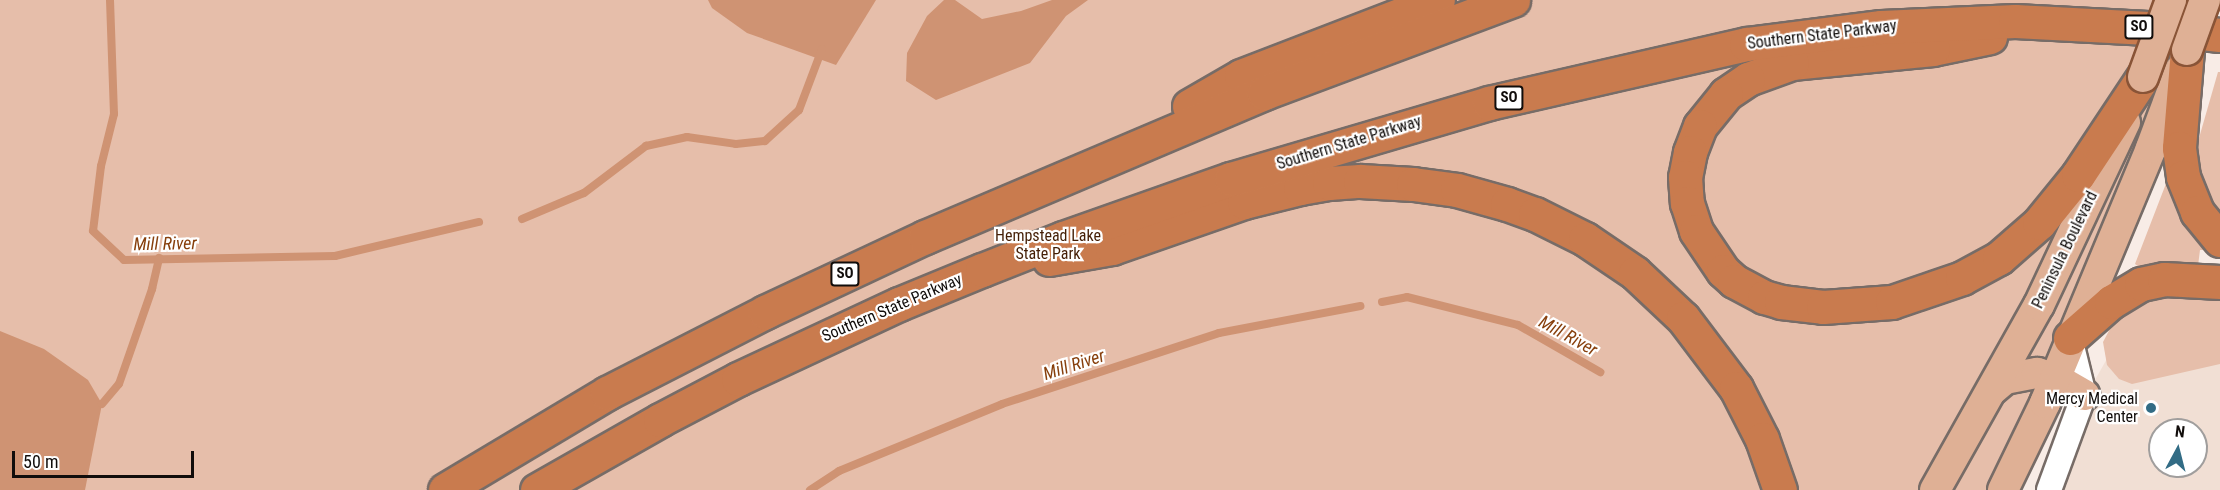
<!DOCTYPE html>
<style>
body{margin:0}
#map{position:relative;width:2220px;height:490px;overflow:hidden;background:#f8ece6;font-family:"Roboto Condensed",sans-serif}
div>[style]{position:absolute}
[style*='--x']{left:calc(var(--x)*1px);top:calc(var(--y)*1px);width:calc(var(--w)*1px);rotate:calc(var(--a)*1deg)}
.built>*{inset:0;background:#f1dfd4}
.green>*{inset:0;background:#e6beaa}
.water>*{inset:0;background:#cf9373}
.stream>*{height:8px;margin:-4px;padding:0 4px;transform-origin:4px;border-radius:4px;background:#cf9373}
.roads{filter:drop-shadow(2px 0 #776c67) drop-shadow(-2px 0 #776c67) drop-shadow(0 2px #776c67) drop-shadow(0 -2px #776c67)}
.tertiary>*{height:24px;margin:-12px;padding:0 12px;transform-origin:12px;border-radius:12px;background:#fff}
.primary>*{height:30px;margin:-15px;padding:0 15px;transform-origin:15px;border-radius:15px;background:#dfb095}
.motorway>*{height:33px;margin:-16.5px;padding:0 16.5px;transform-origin:16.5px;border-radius:16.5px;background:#c97b4e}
.bridges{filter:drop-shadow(2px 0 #895437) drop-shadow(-2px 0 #895437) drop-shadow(0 2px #895437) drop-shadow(0 -2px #895437)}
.primary-bridge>*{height:30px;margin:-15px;padding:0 15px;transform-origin:15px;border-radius:15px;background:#dfb095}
.dots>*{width:16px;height:16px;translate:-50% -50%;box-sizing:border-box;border:3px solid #fff;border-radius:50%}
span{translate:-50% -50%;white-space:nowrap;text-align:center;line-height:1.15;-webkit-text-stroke:4.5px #fff;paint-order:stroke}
.shield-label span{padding:2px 4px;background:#fff;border:2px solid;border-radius:4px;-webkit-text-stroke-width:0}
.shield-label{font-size:15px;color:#110d0b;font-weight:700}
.street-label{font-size:16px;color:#110d0b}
.park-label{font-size:16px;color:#441e05}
.poi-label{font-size:16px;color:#110d0b}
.right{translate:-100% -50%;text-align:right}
.water-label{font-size:18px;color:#873f0c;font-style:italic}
.north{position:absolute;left:2148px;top:418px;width:60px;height:60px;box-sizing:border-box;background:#fff;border:2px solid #a09e9d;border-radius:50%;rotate:7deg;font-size:16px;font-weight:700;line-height:24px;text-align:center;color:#110d0b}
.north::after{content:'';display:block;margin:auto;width:21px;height:27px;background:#326c85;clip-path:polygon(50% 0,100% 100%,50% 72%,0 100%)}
.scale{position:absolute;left:12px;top:451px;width:182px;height:27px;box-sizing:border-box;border:3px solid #110d0b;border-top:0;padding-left:8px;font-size:18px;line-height:21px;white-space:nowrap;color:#110d0b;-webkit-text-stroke:4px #fff;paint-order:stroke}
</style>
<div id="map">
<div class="built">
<div style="clip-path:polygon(evenodd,2220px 310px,2220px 490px,2051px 490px,2091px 387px,2134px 311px,2220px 310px,2160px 430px,2196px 430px,2196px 466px,2160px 466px,2160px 430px)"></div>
</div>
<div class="green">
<div style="clip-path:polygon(0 0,2220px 0,2220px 12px,2186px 7px,2004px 490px,0 490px)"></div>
<div style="clip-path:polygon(2218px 72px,2220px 72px,2220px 223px,2206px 210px,2197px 145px)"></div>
<div style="clip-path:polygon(2167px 181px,2176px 185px,2217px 250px,2200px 250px,2198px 266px,2145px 271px,2135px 264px)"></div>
<div style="clip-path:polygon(2153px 292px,2220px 295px,2220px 364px,2132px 384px,2119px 379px,2107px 365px,2103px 342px,2119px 312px)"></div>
</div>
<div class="water">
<div style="clip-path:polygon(708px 0,876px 0,836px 65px,747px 33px,712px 8px)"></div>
<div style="clip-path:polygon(944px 0,955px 0,982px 19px,1021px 11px,1052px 0,1088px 0,1066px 16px,1030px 63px,936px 100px,906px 81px,907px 53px,927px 16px)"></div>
<div style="clip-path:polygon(0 331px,44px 349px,88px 380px,102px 404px,85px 490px,0 490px)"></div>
</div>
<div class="stream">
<div style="--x:110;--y:0;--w:114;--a:88"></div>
<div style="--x:114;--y:114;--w:54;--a:104"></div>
<div style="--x:101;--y:166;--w:65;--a:97"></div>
<div style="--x:93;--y:231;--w:42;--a:43.1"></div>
<div style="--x:124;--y:260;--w:211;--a:-1.1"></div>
<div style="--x:335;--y:256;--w:148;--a:-13.3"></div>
<div style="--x:522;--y:219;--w:67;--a:-22.8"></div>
<div style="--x:584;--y:193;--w:78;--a:-37.2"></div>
<div style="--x:646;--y:146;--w:42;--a:-12.4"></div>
<div style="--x:687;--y:137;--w:49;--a:8.1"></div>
<div style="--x:736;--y:144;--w:29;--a:-6"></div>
<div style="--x:765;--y:141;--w:46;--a:-42.4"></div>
<div style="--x:799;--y:110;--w:65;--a:-69.3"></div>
<div style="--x:1382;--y:302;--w:25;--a:-11"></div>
<div style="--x:1407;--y:297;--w:114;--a:14.2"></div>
<div style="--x:1518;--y:325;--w:95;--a:29.8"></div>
<div style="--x:102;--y:404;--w:26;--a:-50"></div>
<div style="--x:119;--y:384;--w:101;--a:-70.8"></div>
<div style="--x:152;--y:289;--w:32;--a:-77"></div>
<div style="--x:810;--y:490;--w:35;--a:-33"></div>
<div style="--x:839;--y:471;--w:176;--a:-22.3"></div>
<div style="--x:1002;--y:404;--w:228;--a:-18.1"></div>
<div style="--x:1219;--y:333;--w:144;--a:-10.8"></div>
</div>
<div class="roads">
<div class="tertiary">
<div style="--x:2049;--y:490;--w:101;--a:-69.8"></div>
<div style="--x:2084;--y:395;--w:59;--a:-103.8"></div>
</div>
<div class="primary">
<div style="--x:1992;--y:390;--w:17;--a:-40"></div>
<div style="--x:2005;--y:379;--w:33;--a:-11"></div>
<div style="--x:2037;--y:373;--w:19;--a:16"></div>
<div style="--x:2055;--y:378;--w:34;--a:30"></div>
<div style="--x:1935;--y:490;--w:212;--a:-60.7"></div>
<div style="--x:2039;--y:305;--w:202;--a:-64.8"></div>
<div style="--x:2003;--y:490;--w:97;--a:-64.2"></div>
<div style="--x:2045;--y:403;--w:276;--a:-67.4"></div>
<div style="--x:2151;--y:148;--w:83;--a:-69.6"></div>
</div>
<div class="motorway">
<div style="--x:1990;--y:37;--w:58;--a:168.1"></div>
<div style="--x:1933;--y:49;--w:142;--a:174.3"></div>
<div style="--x:1792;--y:63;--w:47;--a:160"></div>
<div style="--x:1748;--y:79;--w:27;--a:146"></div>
<div style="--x:1726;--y:94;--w:41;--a:129.1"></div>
<div style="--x:1700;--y:126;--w:28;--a:111"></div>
<div style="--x:1690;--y:152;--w:25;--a:101"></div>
<div style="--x:1685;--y:177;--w:26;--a:86"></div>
<div style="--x:1687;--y:203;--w:29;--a:72"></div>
<div style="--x:1696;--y:231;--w:48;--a:56"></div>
<div style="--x:1723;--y:271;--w:15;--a:42"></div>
<div style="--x:1734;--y:281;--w:34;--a:28"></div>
<div style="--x:1764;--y:297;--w:18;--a:16"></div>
<div style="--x:1781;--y:302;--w:42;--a:6.8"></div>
<div style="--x:1823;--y:307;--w:69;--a:-4.1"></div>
<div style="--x:1892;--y:302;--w:74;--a:-18.9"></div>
<div style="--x:1962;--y:278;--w:42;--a:-28.4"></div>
<div style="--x:1999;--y:258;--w:53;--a:-41.2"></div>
<div style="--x:2039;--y:223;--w:62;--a:-50.9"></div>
<div style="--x:2078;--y:175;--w:118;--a:-56.4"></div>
<div style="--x:2187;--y:50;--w:98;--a:94.7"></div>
<div style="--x:2179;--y:148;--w:29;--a:82"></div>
<div style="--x:2183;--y:177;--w:38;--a:68"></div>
<div style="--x:2197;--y:212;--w:36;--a:51"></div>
<div style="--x:1189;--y:106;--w:60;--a:-30"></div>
<div style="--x:1241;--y:76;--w:211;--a:-21.1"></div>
<div style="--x:1049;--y:259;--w:64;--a:-9.9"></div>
<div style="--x:1112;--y:248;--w:140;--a:-19.2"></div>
<div style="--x:1244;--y:202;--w:58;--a:-14"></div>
<div style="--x:1300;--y:188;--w:29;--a:-10"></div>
<div style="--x:1329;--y:183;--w:31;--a:-4"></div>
<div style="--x:1360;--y:181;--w:53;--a:3.2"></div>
<div style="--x:1413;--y:184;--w:44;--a:7.8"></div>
<div style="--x:1457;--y:190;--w:52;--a:15.6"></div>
<div style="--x:1507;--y:204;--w:30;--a:20"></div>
<div style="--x:1535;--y:214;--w:56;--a:26.6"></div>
<div style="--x:1585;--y:239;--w:60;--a:34.2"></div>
<div style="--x:1635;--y:273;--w:66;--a:43.2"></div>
<div style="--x:1683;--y:318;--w:88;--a:52.9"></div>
<div style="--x:1736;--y:388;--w:57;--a:63"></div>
<div style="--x:1762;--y:439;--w:54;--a:70.6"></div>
<div style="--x:2070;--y:338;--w:55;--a:-41.3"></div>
<div style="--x:2111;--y:302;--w:35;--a:-31"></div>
<div style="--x:2141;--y:284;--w:24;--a:-12"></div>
<div style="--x:2164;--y:279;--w:56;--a:3.1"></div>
<div style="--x:445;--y:490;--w:189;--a:-30.9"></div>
<div style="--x:607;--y:393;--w:178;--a:-27.1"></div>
<div style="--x:765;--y:312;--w:177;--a:-25.1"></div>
<div style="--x:925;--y:237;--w:368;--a:-23"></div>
<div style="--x:1264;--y:93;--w:266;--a:-20.5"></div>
<div style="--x:537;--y:490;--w:142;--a:-29.6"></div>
<div style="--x:660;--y:420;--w:88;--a:-27.7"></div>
<div style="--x:738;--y:379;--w:178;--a:-25"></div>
<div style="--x:899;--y:304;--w:90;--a:-22.3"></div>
<div style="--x:982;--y:270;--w:87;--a:-21.6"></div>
<div style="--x:1063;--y:238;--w:178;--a:-19.4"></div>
<div style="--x:1231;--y:179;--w:269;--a:-16.4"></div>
<div style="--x:1489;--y:103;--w:264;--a:-12.9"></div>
<div style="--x:1746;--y:44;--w:136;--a:-7.2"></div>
<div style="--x:1881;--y:27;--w:134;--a:-2.6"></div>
<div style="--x:2015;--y:21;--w:152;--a:3"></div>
<div style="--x:2167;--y:29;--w:53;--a:6.5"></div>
</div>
</div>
<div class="bridges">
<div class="primary-bridge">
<div style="--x:2187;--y:50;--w:53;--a:-70.2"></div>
<div style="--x:2143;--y:77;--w:82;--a:-70"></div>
</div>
</div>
<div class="dots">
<div style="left:2151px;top:408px;background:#326c85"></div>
</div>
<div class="shield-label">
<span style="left:2139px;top:27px">SO</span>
<span style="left:1509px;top:98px">SO</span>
<span style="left:845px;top:274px">SO</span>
</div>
<div class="street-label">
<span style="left:1822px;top:35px;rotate:-7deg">Southern State Parkway</span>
<span style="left:1349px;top:143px;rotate:-17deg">Southern State Parkway</span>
<span style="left:2065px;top:250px;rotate:-64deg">Peninsula Boulevard</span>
<span style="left:892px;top:308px;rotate:-23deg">Southern State Parkway</span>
</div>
<div class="park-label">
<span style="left:1048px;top:245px">Hempstead Lake<br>State Park</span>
</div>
<div class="poi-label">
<span class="right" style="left:2138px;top:408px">Mercy Medical<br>Center</span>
</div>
<div class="water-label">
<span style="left:165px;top:244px;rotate:-1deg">Mill River</span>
<span style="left:1568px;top:336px;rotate:29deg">Mill River</span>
<span style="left:1074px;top:365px;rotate:-18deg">Mill River</span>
</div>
<div class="north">N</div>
<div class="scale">50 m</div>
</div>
